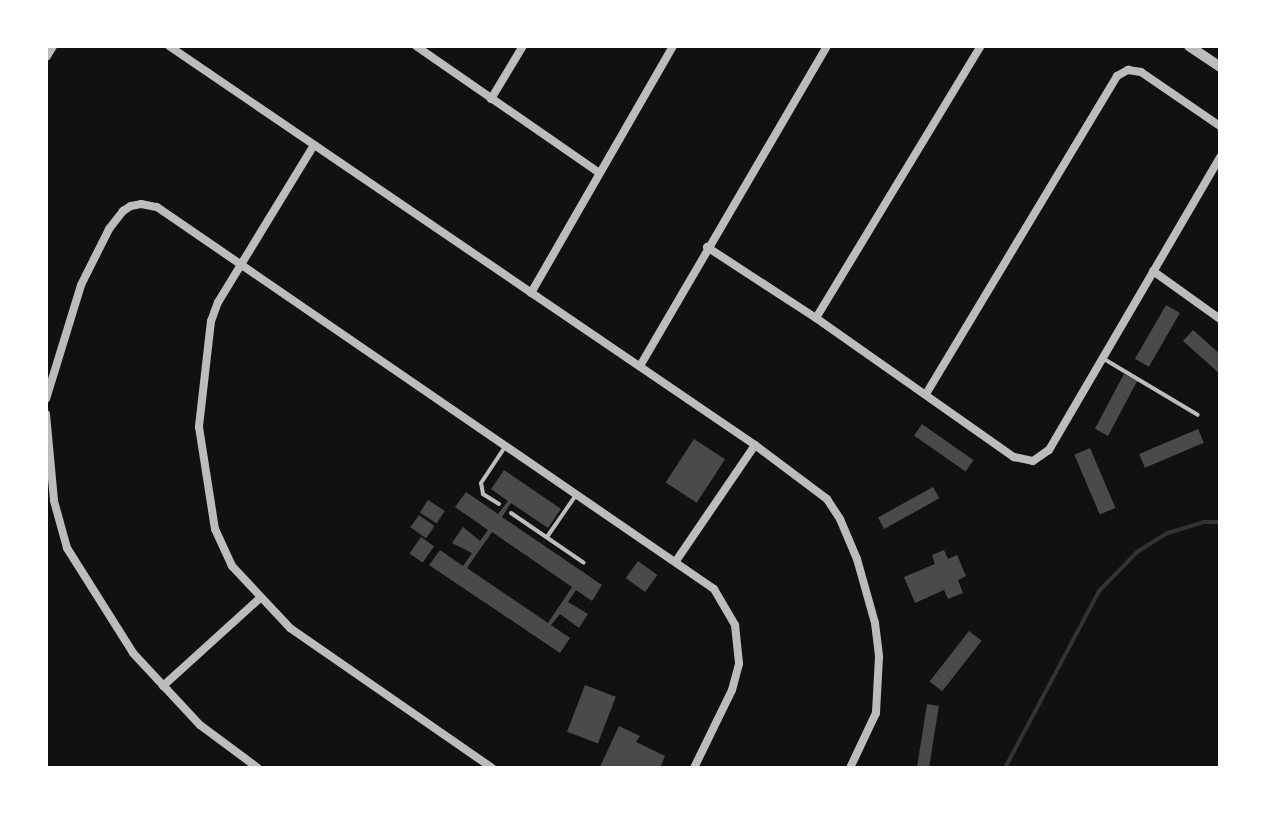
<!DOCTYPE html>
<style>
body{margin:0}
#map{position:relative;width:1266px;height:814px;overflow:hidden;background:#111;font-family:"DejaVu Sans",sans-serif}
div>[style]{position:absolute}
[style*='--x']{left:calc(var(--x)*1px);top:calc(var(--y)*1px);width:calc(var(--w)*1px);rotate:calc(var(--a)*1deg)}
.stream>*{height:4px;margin:-2px;padding:0 2px;transform-origin:2px;border-radius:2px;background:#333}
.building>*{inset:0;background:#4a4a4a;transform-origin:0 0}
.service>*{height:4px;margin:-2px;padding:0 2px;transform-origin:2px;border-radius:2px;background:#bcbcbc}
.minor>*{height:8px;margin:-4px;padding:0 4px;transform-origin:4px;border-radius:4px;background:#bcbcbc}
.tertiary>*{height:10px;margin:-5px;padding:0 5px;transform-origin:5px;border-radius:5px;background:#bcbcbc}
span{translate:-50% -50%;white-space:nowrap;text-align:center;line-height:1.15;-webkit-text-stroke:6px #fff;paint-order:stroke}
.frame{position:absolute;inset:0;border:48px solid #fff;pointer-events:none}
</style>
<div id="map">
<div class="stream">
<div style="--x:1005;--y:768;--w:200;--a:-62"></div>
<div style="--x:1099;--y:591;--w:54;--a:-45.7"></div>
<div style="--x:1137;--y:552;--w:36;--a:-32"></div>
<div style="--x:1168;--y:533;--w:37;--a:-17"></div>
<div style="--x:1203;--y:522;--w:17;--a:0"></div>
</div>
<div class="building">
<div style="left:1166px;top:305px;width:16px;height:62px;rotate:30deg"></div>
<div style="clip-path:polygon(1193px 330px,1220px 354px,1220px 374px,1183px 341px)"></div>
<div style="left:1124px;top:374px;width:15px;height:62px;rotate:28deg"></div>
<div style="left:922px;top:424px;width:63px;height:14px;rotate:35deg"></div>
<div style="left:1198px;top:429px;width:15px;height:64px;rotate:67deg"></div>
<div style="left:694px;top:439px;width:37px;height:52px;rotate:33deg"></div>
<div style="left:1090px;top:448px;width:65px;height:17px;rotate:67deg"></div>
<div style="clip-path:polygon(evenodd,504px 470px,561px 509px,548px 528px,511px 503px,502px 517px,602px 585px,592px 601px,576px 590px,568px 602px,588px 614px,579px 628px,560px 614px,551px 625px,570px 638px,560px 653px,429px 565px,440px 550px,463px 566px,472px 553px,452px 543px,463px 527px,480px 541px,488px 530px,455px 507px,466px 492px,498px 514px,508px 501px,491px 489px,504px 470px,492px 532px,572px 587px,548px 623px,467px 568px,492px 532px)"></div>
<div style="left:933px;top:487px;width:13px;height:63px;rotate:61deg"></div>
<div style="left:428px;top:500px;width:20px;height:15px;rotate:33deg"></div>
<div style="left:419px;top:515px;width:19px;height:15px;rotate:35deg"></div>
<div style="left:421px;top:537px;width:16px;height:20px;rotate:35deg"></div>
<div style="clip-path:polygon(944px 550px,948px 559px,957px 555px,966px 576px,958px 580px,963px 593px,948px 599px,944px 590px,915px 603px,904px 577px,935px 564px,932px 555px)"></div>
<div style="left:638px;top:561px;width:24px;height:21px;rotate:36deg"></div>
<div style="left:969px;top:631px;width:16px;height:64px;rotate:38deg"></div>
<div style="left:585px;top:685px;width:33px;height:50px;rotate:21deg"></div>
<div style="left:927px;top:704px;width:12px;height:63px;rotate:9deg"></div>
<div style="clip-path:polygon(619px 726px,640px 736px,636px 742px,665px 756px,660px 768px,600px 767px)"></div>
</div>
<div class="service">
<div style="--x:1104;--y:359;--w:109;--a:30.8"></div>
<div style="--x:499;--y:504;--w:19;--a:-148"></div>
<div style="--x:483;--y:494;--w:11;--a:-100"></div>
<div style="--x:481;--y:483;--w:43;--a:-56.3"></div>
<div style="--x:511;--y:513;--w:88;--a:34.4"></div>
<div style="--x:547;--y:537;--w:51;--a:-55.4"></div>
</div>
<div class="minor">
<div style="--x:169;--y:46;--w:709;--a:34.25"></div>
<div style="--x:755;--y:445;--w:90;--a:36.9"></div>
<div style="--x:827;--y:499;--w:24;--a:57"></div>
<div style="--x:840;--y:519;--w:43;--a:67"></div>
<div style="--x:857;--y:559;--w:66;--a:74.3"></div>
<div style="--x:875;--y:623;--w:34;--a:83"></div>
<div style="--x:879;--y:657;--w:56;--a:93.1"></div>
<div style="--x:876;--y:713;--w:61;--a:115.3"></div>
<div style="--x:416;--y:46;--w:221;--a:34.7"></div>
<div style="--x:491;--y:99;--w:62;--a:-58.9"></div>
<div style="--x:314;--y:145;--w:184;--a:121.4"></div>
<div style="--x:218;--y:302;--w:20;--a:110"></div>
<div style="--x:211;--y:321;--w:107;--a:96.5"></div>
<div style="--x:199;--y:427;--w:103;--a:81.1"></div>
<div style="--x:215;--y:529;--w:41;--a:65.3"></div>
<div style="--x:232;--y:566;--w:85;--a:46.9"></div>
<div style="--x:290;--y:628;--w:246;--a:34.7"></div>
<div style="--x:707;--y:247;--w:130;--a:33.1"></div>
<div style="--x:816;--y:318;--w:242;--a:35.1"></div>
<div style="--x:1014;--y:457;--w:19;--a:12"></div>
<div style="--x:1033;--y:461;--w:19;--a:-35"></div>
<div style="--x:1049;--y:450;--w:339;--a:-59.7"></div>
<div style="--x:1153;--y:271;--w:82;--a:35.6"></div>
<div style="--x:531;--y:293;--w:285;--a:-60.1"></div>
<div style="--x:816;--y:318;--w:318;--a:-58.8"></div>
<div style="--x:640;--y:366;--w:371;--a:-59.7"></div>
<div style="--x:926;--y:394;--w:371;--a:-59"></div>
<div style="--x:1117;--y:76;--w:13;--a:-29"></div>
<div style="--x:1128;--y:70;--w:13;--a:9"></div>
<div style="--x:1141;--y:72;--w:96;--a:34.4"></div>
<div style="--x:46;--y:399;--w:119;--a:-72.9"></div>
<div style="--x:81;--y:285;--w:63;--a:-63.4"></div>
<div style="--x:109;--y:229;--w:23;--a:-52"></div>
<div style="--x:123;--y:211;--w:9;--a:-32"></div>
<div style="--x:131;--y:206;--w:10;--a:-11"></div>
<div style="--x:141;--y:204;--w:16;--a:11"></div>
<div style="--x:157;--y:207;--w:675;--a:34.44"></div>
<div style="--x:714;--y:589;--w:42;--a:59.7"></div>
<div style="--x:735;--y:625;--w:39;--a:84"></div>
<div style="--x:739;--y:664;--w:27;--a:105"></div>
<div style="--x:732;--y:690;--w:87;--a:116"></div>
<div style="--x:46;--y:414;--w:87;--a:84.7"></div>
<div style="--x:54;--y:501;--w:49;--a:74.5"></div>
<div style="--x:67;--y:548;--w:124;--a:57.8"></div>
<div style="--x:133;--y:653;--w:98;--a:47.1"></div>
<div style="--x:200;--y:725;--w:72;--a:36.6"></div>
<div style="--x:676;--y:561;--w:140;--a:-55.7"></div>
<div style="--x:163;--y:686;--w:130;--a:-42.2"></div>
</div>
<div class="tertiary">
<div style="--x:1189;--y:46;--w:37;--a:34"></div>
<div style="--x:46;--y:56;--w:12;--a:-59"></div>
</div>
<div class="frame"></div>
</div>
